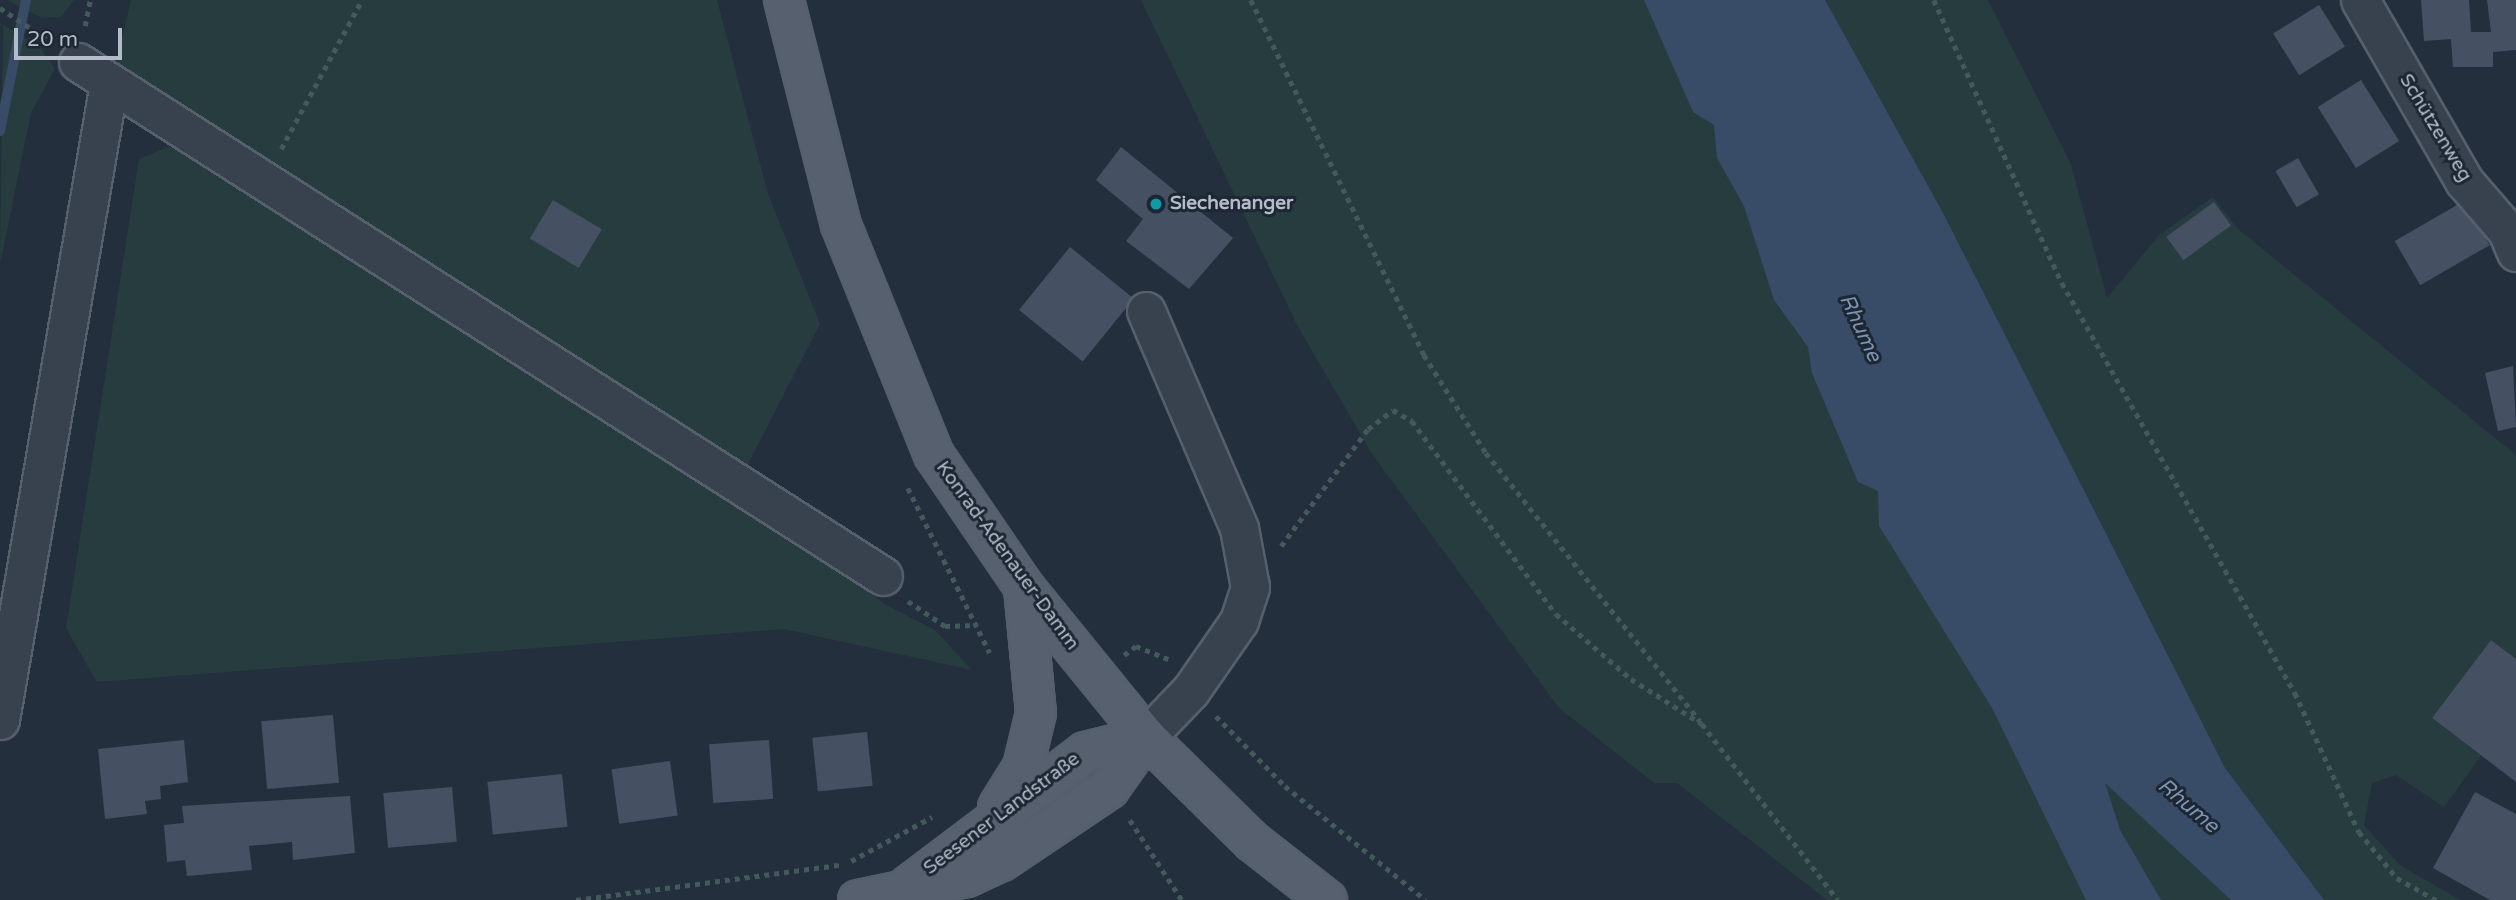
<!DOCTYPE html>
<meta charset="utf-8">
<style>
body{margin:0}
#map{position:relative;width:2516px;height:900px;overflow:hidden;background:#242f3e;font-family:"Varela Round",sans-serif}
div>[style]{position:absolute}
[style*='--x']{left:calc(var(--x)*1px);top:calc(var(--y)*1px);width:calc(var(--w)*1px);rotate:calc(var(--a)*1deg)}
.green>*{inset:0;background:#263c3f}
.water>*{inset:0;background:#394c67}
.stream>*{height:10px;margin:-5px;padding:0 5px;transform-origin:5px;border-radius:5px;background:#394c67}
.building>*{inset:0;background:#455162;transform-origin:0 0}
.path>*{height:4.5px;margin-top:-2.25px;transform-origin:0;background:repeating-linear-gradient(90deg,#44595c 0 5px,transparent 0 10px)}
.roads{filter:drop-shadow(2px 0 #565f6c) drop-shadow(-2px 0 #565f6c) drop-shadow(0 2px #565f6c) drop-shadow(0 -2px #565f6c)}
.minor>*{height:37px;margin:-18.5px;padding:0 18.5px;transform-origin:18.5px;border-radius:18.5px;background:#38414e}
.major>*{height:38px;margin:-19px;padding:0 19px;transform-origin:19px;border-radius:19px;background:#56606e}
.dots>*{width:19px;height:19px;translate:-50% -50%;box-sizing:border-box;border:4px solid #1d2633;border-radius:50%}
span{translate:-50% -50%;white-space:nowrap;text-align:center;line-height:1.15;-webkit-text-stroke:6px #1d2633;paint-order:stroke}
.street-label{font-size:19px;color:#b4bcc9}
.poi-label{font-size:19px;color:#b4bcc9;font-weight:700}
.left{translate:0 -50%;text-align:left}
.water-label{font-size:21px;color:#7c92b1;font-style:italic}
.scale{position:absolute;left:14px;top:28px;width:108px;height:32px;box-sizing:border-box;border:4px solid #b4bcc9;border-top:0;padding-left:9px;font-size:21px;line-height:24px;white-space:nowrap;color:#b4bcc9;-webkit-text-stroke:5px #1d2633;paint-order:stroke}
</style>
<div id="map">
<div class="green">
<div style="clip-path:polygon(7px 0,74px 0,61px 17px,42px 18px)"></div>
<div style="clip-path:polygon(131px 0,717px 0,768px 194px,820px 324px,745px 470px,116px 63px)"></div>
<div style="clip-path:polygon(1141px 0,1988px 0,2071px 164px,2107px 298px,2159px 235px,2213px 197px,2238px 229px,2516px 455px,2516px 659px,2491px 640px,2432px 718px,2481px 756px,2444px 807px,2396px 775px,2372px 783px,2364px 825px,2400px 865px,2460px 900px,1827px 900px,1677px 783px,1654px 783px,1559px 708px,1372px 454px,1297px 325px)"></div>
<div style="clip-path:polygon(3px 25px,39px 46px,55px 69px,31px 113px,0 264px)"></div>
<div style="clip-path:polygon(182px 141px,809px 546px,886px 605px,935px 630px,972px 670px,784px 629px,97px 682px,66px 628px,139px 159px)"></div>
</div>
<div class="water">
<div style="clip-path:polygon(1644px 0,1825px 0,1943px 213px,2225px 768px,2324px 900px,2231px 900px,2105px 783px,2120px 830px,2161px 900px,2086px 900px,1992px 708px,1879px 526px,1878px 491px,1858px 482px,1812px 373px,1808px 347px,1774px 300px,1744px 206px,1717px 158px,1714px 125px,1693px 112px)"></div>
</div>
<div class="stream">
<div style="--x:0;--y:131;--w:134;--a:-78.8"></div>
</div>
<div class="building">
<div style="clip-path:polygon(2421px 0,2469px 0,2471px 32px,2491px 32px,2487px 0,2516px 0,2516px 50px,2493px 52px,2493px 67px,2453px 67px,2451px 39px,2424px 41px)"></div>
<div style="left:2319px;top:5px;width:49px;height:54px;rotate:58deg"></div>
<div style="left:2361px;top:80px;width:72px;height:51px;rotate:58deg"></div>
<div style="clip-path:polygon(1121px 147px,1233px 238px,1189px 289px,1126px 241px,1143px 219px,1096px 180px)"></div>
<div style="left:2298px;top:158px;width:42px;height:26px;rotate:60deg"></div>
<div style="left:553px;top:200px;width:57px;height:45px;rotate:31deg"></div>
<div style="left:2464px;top:201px;width:51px;height:80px;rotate:60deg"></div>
<div style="left:2214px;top:202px;width:29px;height:59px;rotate:54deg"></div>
<div style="left:1070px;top:247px;width:82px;height:81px;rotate:39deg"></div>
<div style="clip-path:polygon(2513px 366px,2516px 427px,2498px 431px,2485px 373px)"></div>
<div style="clip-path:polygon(2491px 640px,2516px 659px,2516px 782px,2432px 718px)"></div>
<div style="left:333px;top:715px;width:68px;height:72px;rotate:85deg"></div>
<div style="left:867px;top:732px;width:54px;height:55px;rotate:84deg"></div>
<div style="clip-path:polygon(184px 740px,188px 782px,160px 786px,161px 799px,145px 801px,147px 814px,105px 819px,98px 749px)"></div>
<div style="left:769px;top:740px;width:59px;height:60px;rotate:86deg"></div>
<div style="left:670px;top:761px;width:55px;height:59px;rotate:82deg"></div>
<div style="left:562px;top:774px;width:53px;height:75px;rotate:84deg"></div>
<div style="left:452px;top:787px;width:55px;height:69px;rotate:85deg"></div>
<div style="clip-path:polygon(2475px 792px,2516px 814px,2516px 900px,2490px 900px,2433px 868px)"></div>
<div style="clip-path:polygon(350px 796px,355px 853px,293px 860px,292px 842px,249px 846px,252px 870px,187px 876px,185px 860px,167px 862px,164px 825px,184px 823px,182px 806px)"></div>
</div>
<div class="path">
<div style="--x:1251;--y:0;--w:395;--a:64"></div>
<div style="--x:1424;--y:355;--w:116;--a:57.7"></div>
<div style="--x:1486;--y:453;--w:343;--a:51.4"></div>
<div style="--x:1934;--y:0;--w:311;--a:65.7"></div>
<div style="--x:2062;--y:283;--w:472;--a:60.4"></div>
<div style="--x:2295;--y:693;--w:153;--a:65.3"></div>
<div style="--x:2359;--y:832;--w:60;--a:50.4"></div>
<div style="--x:2397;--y:878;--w:45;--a:29.4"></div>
<div style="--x:0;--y:8;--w:60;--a:33.4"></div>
<div style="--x:85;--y:26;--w:26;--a:-79"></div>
<div style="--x:281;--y:149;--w:170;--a:-61.5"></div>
<div style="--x:908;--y:488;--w:184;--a:63.6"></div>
<div style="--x:1281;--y:546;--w:146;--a:-53.4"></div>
<div style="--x:1368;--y:429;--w:31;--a:-37"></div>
<div style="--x:1393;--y:410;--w:22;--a:30"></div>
<div style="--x:1412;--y:421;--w:241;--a:53.3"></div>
<div style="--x:1556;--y:614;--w:99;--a:40.9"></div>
<div style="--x:1631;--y:679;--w:84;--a:32.4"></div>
<div style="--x:1702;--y:724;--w:222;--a:52.3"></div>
<div style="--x:908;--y:601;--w:45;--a:34"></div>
<div style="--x:945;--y:626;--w:31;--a:-2"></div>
<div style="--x:1124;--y:655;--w:15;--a:-37"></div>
<div style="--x:1136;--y:646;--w:35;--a:22"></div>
<div style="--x:1216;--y:716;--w:98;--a:45.4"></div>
<div style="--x:1285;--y:786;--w:181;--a:39"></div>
<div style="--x:1130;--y:820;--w:95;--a:57"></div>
<div style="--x:851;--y:861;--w:92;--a:-28.5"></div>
<div style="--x:576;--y:900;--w:266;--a:-7.6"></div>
</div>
<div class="roads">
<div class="minor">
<div style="--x:2360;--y:0;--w:209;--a:60.1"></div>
<div style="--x:2464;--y:181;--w:66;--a:49.3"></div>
<div style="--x:2507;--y:231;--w:23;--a:67"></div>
<div style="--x:78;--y:62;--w:955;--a:32.56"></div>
<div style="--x:0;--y:720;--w:646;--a:-80.29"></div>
<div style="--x:1146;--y:737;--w:65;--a:-46.2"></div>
<div style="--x:1191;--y:690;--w:84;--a:-55.2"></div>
<div style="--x:1239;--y:621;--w:36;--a:-72"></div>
<div style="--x:1250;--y:587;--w:60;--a:-100.6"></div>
<div style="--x:1239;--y:528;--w:236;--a:-113.2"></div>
</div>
<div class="major">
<div style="--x:784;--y:0;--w:232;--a:75.8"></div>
<div style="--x:841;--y:225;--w:248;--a:68"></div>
<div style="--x:934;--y:455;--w:160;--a:55.7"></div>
<div style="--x:1024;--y:587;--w:193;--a:50.9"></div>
<div style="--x:1146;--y:737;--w:150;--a:44.5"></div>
<div style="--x:1253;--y:842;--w:94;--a:38.1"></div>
<div style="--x:998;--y:807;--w:47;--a:-58"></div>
<div style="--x:1023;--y:767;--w:56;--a:-76.5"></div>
<div style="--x:1036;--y:713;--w:125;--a:-95.5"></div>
<div style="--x:908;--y:886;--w:222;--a:-37.1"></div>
<div style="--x:1085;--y:752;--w:63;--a:-13.8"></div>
<div style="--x:858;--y:900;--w:111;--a:-11.9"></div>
<div style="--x:967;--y:877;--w:38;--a:-25"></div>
<div style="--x:1002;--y:861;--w:129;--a:-33.9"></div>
<div style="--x:1109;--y:789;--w:64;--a:-54.6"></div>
</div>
</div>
<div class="dots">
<div style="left:1156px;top:204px;background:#0f9aa8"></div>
</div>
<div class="street-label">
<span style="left:2435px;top:128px;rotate:59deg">Schützenweg</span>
<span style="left:1007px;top:556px;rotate:54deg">Konrad-Adenauer-Damm</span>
<span style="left:1002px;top:814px;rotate:-37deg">Seesener Landstraße</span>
</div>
<div class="poi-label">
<span class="left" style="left:1170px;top:204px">Siechenanger</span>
</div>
<div class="water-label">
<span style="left:1860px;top:328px;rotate:65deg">Rhume</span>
<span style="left:2188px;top:806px;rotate:40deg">Rhume</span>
</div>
<div class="scale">20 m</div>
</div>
